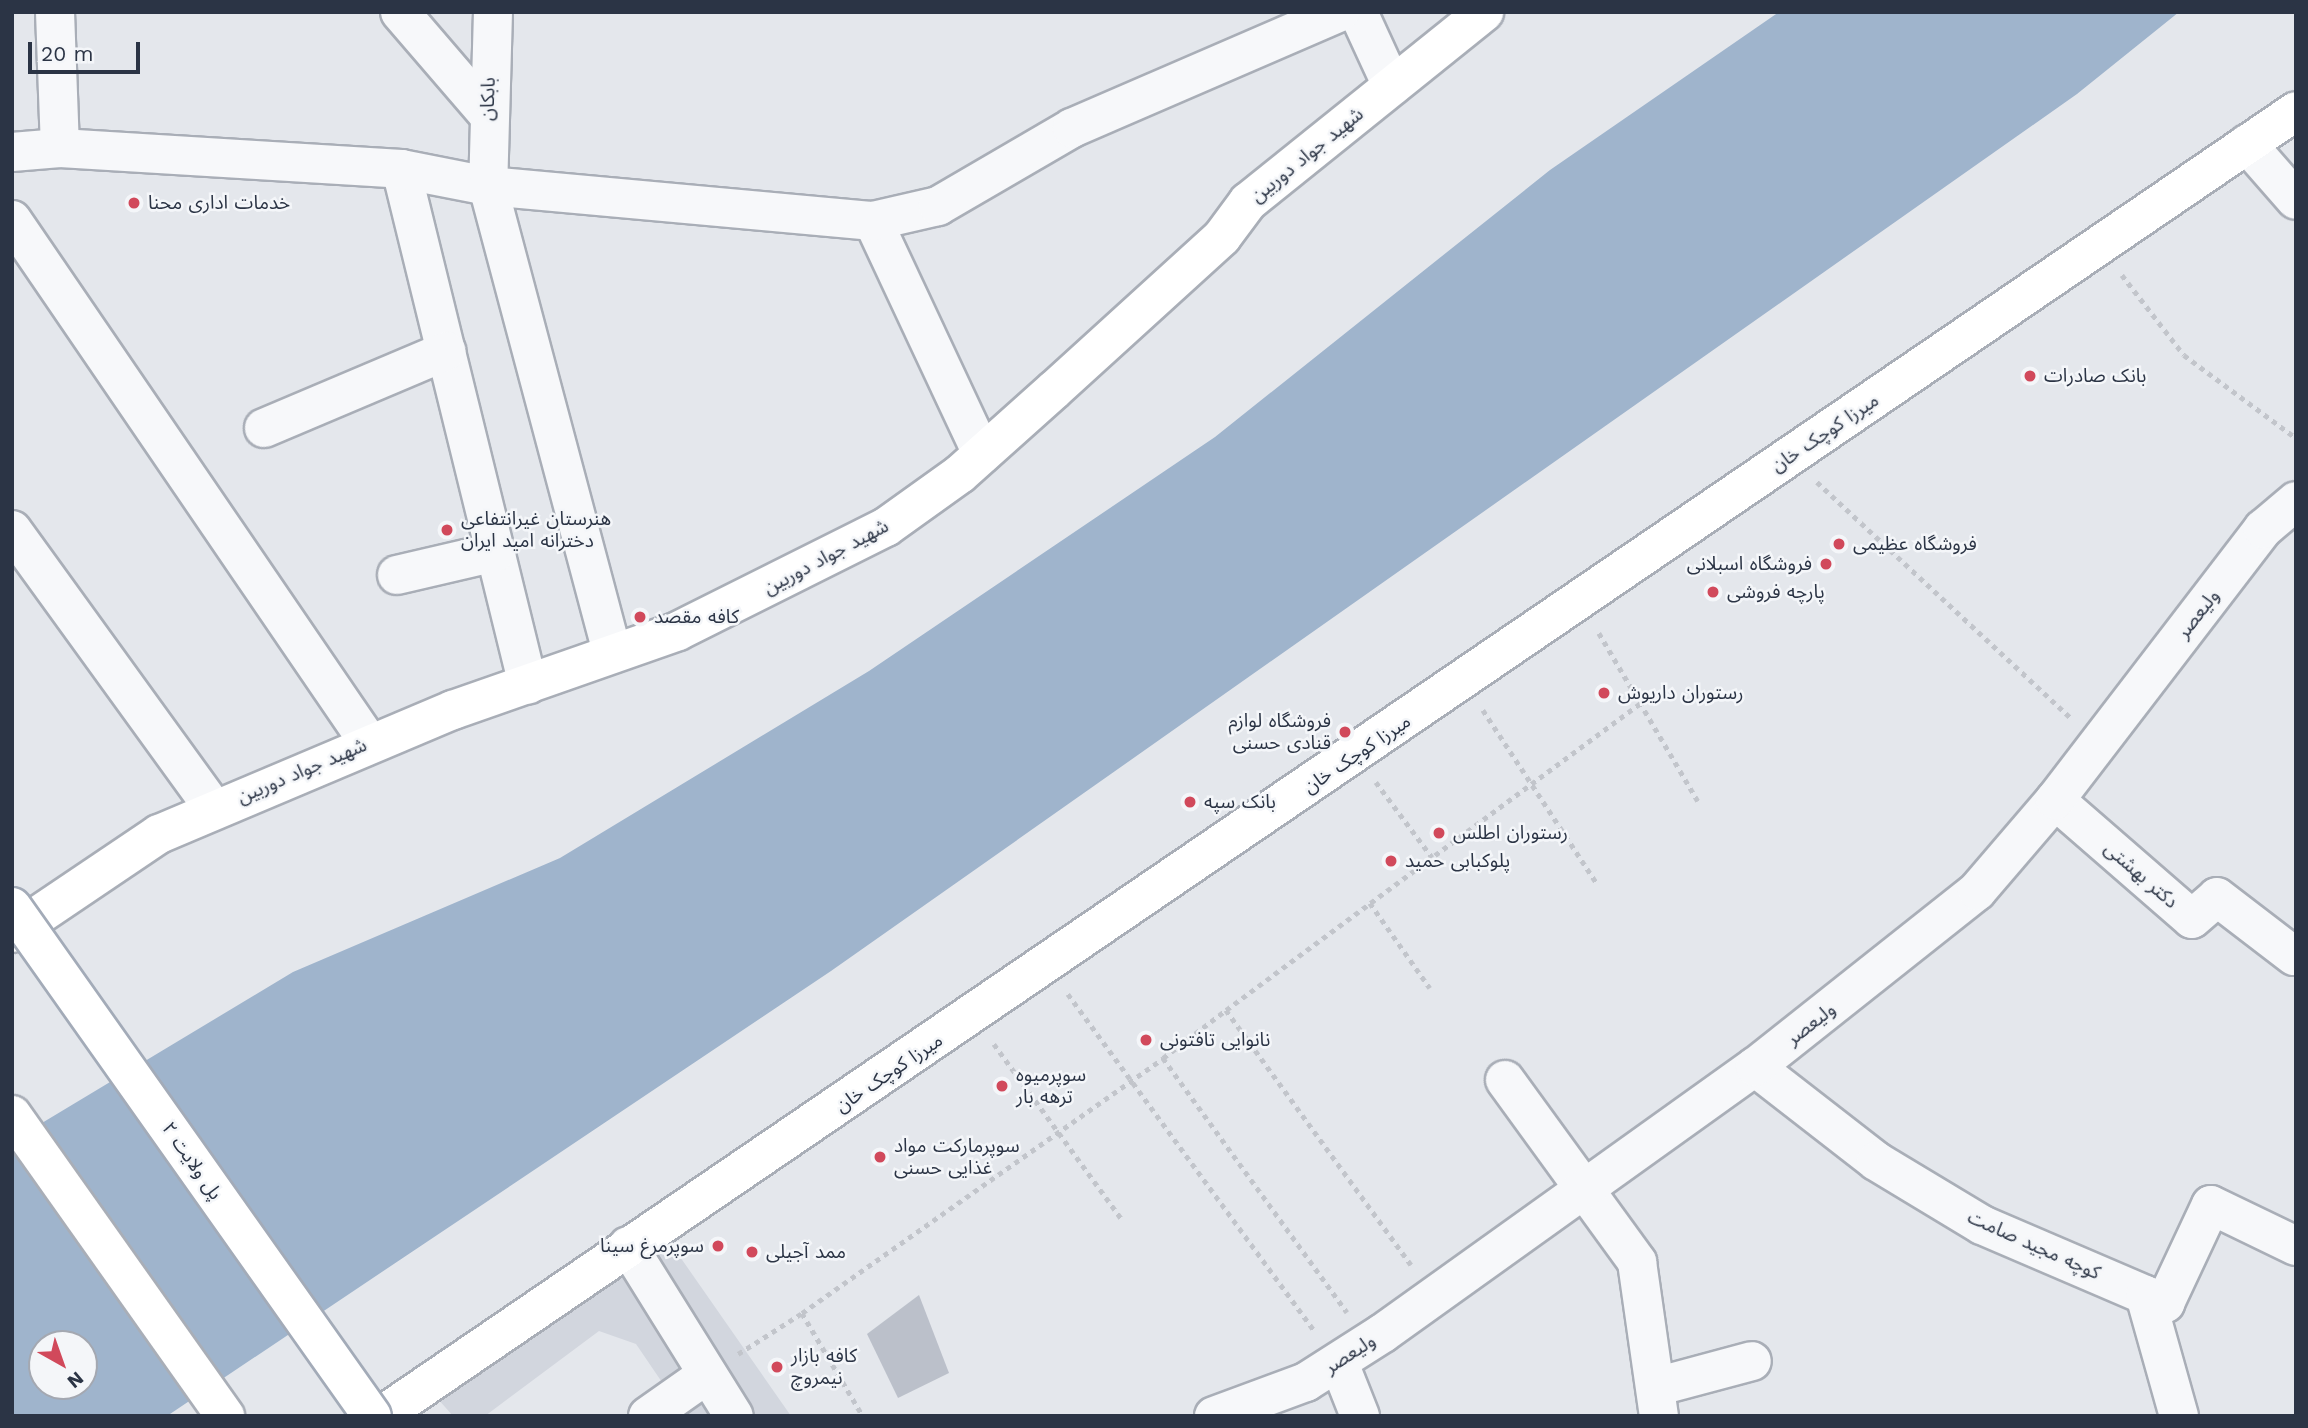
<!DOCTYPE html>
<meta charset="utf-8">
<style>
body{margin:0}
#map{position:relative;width:2308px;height:1428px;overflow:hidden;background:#e4e7ec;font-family:"Work Sans","Noto Sans Arabic",sans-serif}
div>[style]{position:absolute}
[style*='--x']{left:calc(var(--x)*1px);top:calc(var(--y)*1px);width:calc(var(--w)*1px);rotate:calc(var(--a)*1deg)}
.built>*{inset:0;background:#d2d6de}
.water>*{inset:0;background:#9fb4cc}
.building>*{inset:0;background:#bbc0ca}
.path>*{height:4.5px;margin-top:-2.25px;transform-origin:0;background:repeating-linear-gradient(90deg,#c2c5cb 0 5px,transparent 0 10px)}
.roads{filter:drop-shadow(2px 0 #a9aeb7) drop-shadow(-2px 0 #a9aeb7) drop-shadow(0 2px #a9aeb7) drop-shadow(0 -2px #a9aeb7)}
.minor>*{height:38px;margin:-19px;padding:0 19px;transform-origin:19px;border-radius:19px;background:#f7f8fa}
.tertiary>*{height:38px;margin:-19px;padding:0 19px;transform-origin:19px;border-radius:19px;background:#f7f8fa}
.secondary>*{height:38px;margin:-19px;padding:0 19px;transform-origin:19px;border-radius:19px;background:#fff}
.primary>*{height:38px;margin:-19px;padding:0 19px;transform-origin:19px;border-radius:19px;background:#fff}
.bridges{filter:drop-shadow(2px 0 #a3abb8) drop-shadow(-2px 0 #a3abb8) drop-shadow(0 2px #a3abb8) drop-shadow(0 -2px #a3abb8)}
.primary-bridge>*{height:38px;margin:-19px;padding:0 19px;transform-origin:19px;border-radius:19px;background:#fff}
.dots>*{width:19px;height:19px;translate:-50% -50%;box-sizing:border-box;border:4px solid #f4f6f9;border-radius:50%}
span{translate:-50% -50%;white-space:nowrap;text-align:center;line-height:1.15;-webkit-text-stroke:5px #f4f6f9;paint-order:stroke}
.street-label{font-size:19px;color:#2b3445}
.poi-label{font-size:19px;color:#2b3445}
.left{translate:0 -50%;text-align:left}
.right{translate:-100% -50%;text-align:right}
.frame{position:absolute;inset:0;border:14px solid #2b3445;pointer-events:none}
.north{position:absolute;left:28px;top:1330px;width:70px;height:70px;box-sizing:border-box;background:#f4f6f9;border:2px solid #a4a8b1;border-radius:50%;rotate:140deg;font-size:19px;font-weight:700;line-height:28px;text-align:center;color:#2b3445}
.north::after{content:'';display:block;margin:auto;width:24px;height:32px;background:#d1495b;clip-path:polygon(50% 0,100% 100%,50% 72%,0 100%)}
.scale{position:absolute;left:28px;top:42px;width:112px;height:32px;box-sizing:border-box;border:4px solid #2b3445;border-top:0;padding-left:9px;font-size:21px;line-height:24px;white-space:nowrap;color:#2b3445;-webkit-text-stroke:5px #f4f6f9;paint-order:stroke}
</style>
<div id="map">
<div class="built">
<div style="clip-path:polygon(662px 1231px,791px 1416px,685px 1416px,636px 1344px,599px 1331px,485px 1416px,453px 1416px,430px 1390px)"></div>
</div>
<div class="water">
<div style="clip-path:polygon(evenodd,1779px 12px,2179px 12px,2077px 94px,831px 971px,167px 1416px,12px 1416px,12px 1141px,293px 972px,560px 858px,869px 671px,1215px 437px,1550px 170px,1779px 12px,42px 1344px,84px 1344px,84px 1386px,42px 1386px,42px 1344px)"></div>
</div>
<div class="building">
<div style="clip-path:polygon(919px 1295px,949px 1373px,898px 1398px,867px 1334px)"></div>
</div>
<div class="path">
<div style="--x:2122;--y:275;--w:101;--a:52.2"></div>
<div style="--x:2184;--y:355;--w:139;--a:36.5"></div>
<div style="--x:1817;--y:482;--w:348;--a:42.9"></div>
<div style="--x:1599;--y:633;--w:195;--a:59.5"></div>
<div style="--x:1483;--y:710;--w:209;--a:56.7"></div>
<div style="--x:1376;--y:782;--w:94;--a:53.3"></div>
<div style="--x:1370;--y:903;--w:104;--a:54.8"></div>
<div style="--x:1068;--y:994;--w:418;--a:53.8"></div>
<div style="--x:1226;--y:1010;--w:518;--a:-36.52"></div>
<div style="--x:994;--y:1044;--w:219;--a:53.9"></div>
<div style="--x:1163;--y:1058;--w:79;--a:-37.3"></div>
<div style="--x:1226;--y:1010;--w:315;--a:54"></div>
<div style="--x:802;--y:1313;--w:442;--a:-35.2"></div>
<div style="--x:1163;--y:1058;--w:314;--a:54.1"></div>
<div style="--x:738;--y:1354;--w:76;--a:-32.6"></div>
<div style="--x:802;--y:1313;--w:120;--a:59.4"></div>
</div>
<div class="roads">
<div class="minor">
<div style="--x:55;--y:12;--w:136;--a:87.9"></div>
<div style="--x:400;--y:12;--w:133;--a:49.3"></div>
<div style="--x:493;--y:12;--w:174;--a:91.6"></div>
<div style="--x:488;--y:186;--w:483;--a:75.1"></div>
<div style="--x:2247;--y:144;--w:74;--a:48.8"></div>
<div style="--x:401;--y:169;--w:531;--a:76.17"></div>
<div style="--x:12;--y:220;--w:633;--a:55.68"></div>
<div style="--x:873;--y:221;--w:257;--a:64.9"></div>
<div style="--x:264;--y:428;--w:198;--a:-22.9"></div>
<div style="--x:12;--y:530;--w:344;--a:54.1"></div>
<div style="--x:397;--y:575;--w:102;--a:-13.1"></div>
<div style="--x:2055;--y:800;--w:181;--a:41"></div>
<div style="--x:2192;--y:919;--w:33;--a:-41"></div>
<div style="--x:2217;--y:897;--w:97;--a:37.5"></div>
<div style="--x:1755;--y:1067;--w:153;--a:37.8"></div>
<div style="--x:1876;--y:1161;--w:124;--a:31.1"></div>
<div style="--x:1982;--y:1225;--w:177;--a:23.2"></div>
<div style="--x:2145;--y:1295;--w:126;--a:74.3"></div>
<div style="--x:1505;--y:1080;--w:225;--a:54"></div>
<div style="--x:1637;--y:1262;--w:156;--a:81.9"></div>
<div style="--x:2145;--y:1295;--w:22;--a:22"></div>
<div style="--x:2165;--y:1303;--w:108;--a:-64.9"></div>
<div style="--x:2211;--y:1205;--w:94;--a:25.8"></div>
<div style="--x:1339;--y:1363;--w:57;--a:68.4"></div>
<div style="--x:1659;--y:1386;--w:96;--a:-15"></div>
<div style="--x:648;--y:1416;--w:70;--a:-35.1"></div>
<div style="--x:1214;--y:1416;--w:98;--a:-20.3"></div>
<div style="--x:1306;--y:1382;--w:91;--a:-32.5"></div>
<div style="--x:1383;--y:1333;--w:457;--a:-35.6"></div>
<div style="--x:1755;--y:1067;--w:283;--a:-38.4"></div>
<div style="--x:1977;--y:891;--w:120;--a:-49.4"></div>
<div style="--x:2055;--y:800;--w:342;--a:-52.5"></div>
<div style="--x:2263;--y:529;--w:43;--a:-40.3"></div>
</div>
<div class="tertiary">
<div style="--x:1358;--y:12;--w:81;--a:65.3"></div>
<div style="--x:12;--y:152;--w:48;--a:-4.8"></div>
<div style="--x:60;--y:148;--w:342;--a:3.5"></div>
<div style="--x:401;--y:169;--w:89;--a:11.1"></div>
<div style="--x:488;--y:186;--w:387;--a:5.2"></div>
<div style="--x:873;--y:221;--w:67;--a:-13"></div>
<div style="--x:938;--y:206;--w:155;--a:-30.2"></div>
<div style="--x:1072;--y:128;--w:292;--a:-23.4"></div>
<div style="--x:628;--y:1246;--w:200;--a:58.1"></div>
</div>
<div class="secondary">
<div style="--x:12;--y:933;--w:177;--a:-34"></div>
<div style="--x:159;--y:834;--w:319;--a:-22.9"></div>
<div style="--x:453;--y:710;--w:238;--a:-19.3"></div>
<div style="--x:678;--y:631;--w:233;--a:-26.6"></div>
<div style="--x:886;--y:527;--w:91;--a:-35.6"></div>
<div style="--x:960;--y:474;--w:126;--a:-41.8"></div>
<div style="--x:1054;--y:390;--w:227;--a:-42.3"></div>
<div style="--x:1222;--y:237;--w:44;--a:-53.4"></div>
<div style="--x:1248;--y:202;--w:303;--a:-38.8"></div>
<div style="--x:381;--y:1416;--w:2317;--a:-34.27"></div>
</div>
<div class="primary">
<div style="--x:12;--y:1115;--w:369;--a:54.7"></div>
</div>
</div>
<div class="bridges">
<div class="primary-bridge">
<div style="--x:12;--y:907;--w:623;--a:54.73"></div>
</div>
</div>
<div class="dots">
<div style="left:134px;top:203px;background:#d1495b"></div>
<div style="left:2030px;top:376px;background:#d1495b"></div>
<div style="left:447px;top:530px;background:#d1495b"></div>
<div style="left:1839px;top:544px;background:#d1495b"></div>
<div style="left:1826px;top:564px;background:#d1495b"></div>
<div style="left:1713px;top:592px;background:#d1495b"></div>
<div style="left:640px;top:617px;background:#d1495b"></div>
<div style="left:1604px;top:693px;background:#d1495b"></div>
<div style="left:1345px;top:732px;background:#d1495b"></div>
<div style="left:1190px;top:802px;background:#d1495b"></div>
<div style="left:1439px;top:833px;background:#d1495b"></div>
<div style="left:1391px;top:861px;background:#d1495b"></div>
<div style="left:1146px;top:1040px;background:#d1495b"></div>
<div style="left:1002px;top:1086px;background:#d1495b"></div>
<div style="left:880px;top:1157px;background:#d1495b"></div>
<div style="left:718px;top:1246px;background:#d1495b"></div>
<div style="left:752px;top:1252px;background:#d1495b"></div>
<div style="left:777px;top:1367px;background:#d1495b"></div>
</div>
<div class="street-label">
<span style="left:488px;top:99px;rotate:-88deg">بابکان</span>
<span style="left:1307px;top:155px;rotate:-39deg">شهید جواد دوربین</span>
<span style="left:1825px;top:433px;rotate:-34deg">میرزا کوچک خان</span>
<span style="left:826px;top:557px;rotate:-28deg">شهید جواد دوربین</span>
<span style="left:2198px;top:614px;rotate:-52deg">ولیعصر</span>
<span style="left:1357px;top:754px;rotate:-34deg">میرزا کوچک خان</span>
<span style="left:302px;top:771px;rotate:-23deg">شهید جواد دوربین</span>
<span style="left:2141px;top:875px;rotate:41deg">دکتر بهشتی</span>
<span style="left:1811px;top:1024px;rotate:-38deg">ولیعصر</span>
<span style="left:889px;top:1073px;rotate:-34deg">میرزا کوچک خان</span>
<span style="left:192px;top:1161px;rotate:55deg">پل ولایت ۲</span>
<span style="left:2034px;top:1245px;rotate:24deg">کوچه مجید صامت</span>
<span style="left:1350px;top:1354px;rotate:-33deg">ولیعصر</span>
</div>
<div class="poi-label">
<span class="left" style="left:148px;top:203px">خدمات اداری محنا</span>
<span class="left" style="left:2044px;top:376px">بانک صادرات</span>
<span class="left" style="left:461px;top:530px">هنرستان غیرانتفاعی<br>دخترانه امید ایران</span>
<span class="left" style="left:1853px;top:544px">فروشگاه عظیمی</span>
<span class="right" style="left:1812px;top:564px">فروشگاه اسبلانی</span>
<span class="left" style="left:1727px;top:592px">پارچه فروشی</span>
<span class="left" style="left:654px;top:617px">کافه مقصد</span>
<span class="left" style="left:1618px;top:693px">رستوران داریوش</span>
<span class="right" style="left:1331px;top:732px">فروشگاه لوازم<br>قنادی حسنی</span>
<span class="left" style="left:1204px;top:802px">بانک سپه</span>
<span class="left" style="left:1453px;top:833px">رستوران اطلس</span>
<span class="left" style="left:1405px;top:861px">پلوکبابی حمید</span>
<span class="left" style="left:1160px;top:1040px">نانوایی تافتونی</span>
<span class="left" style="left:1016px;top:1086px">سوپرمیوه<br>ترهه بار</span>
<span class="left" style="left:894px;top:1157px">سوپرمارکت مواد<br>غذایی حسنی</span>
<span class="right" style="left:704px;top:1246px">سوپرمرغ سینا</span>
<span class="left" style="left:766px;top:1252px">ممد آجیلی</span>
<span class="left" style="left:791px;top:1367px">کافه بازار<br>نیمروچ</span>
</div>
<div class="frame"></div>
<div class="north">N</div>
<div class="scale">20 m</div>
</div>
